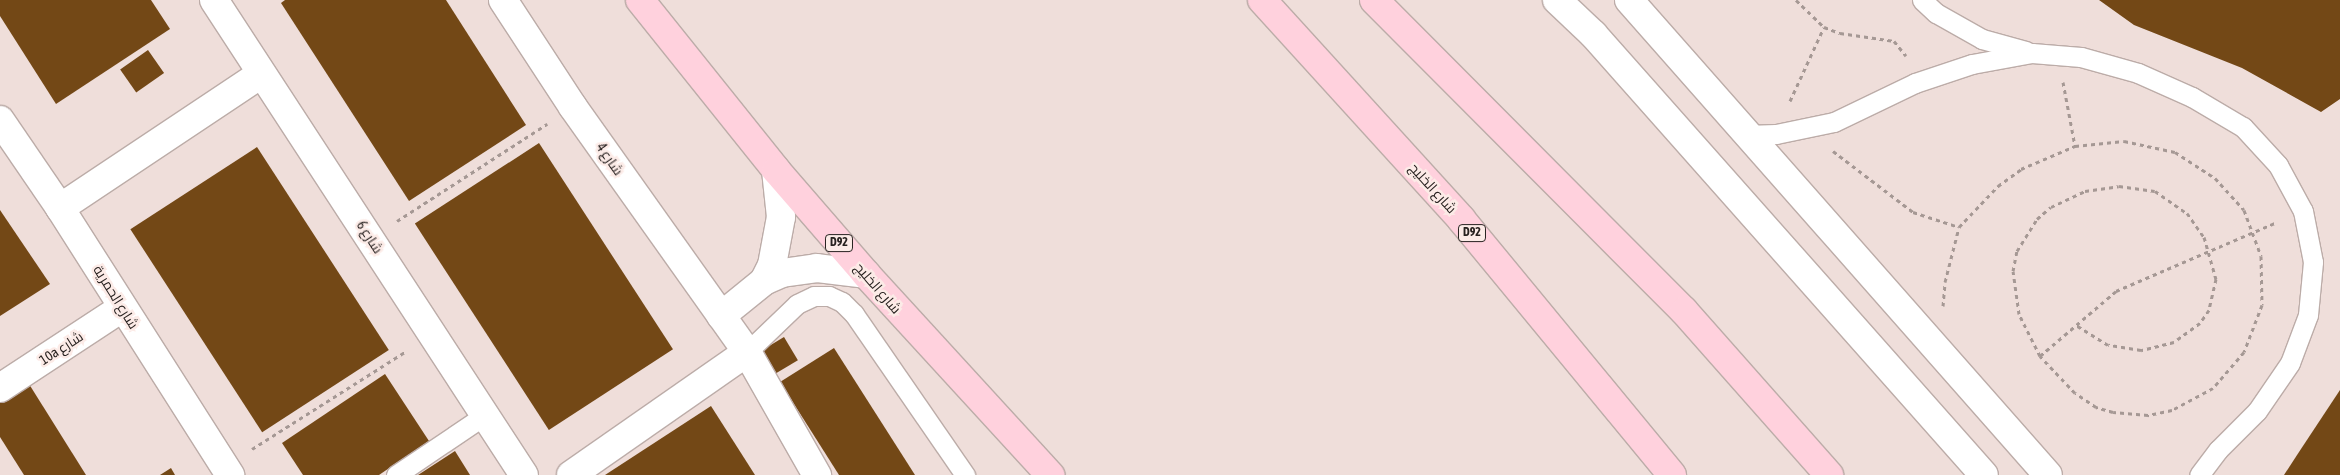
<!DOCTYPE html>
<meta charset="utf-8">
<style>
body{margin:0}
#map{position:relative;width:2340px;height:475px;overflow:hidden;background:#efdeda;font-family:"Asap Condensed",Cairo,sans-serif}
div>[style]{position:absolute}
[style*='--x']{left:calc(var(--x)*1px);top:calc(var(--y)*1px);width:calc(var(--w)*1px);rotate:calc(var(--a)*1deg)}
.building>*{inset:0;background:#734816;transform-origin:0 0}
.path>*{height:3px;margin-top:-1.5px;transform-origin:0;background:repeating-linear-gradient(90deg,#a59894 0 4px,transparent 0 8px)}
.roads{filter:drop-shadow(1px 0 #bcaca8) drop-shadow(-1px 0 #bcaca8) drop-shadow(0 1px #bcaca8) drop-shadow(0 -1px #bcaca8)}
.lane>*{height:19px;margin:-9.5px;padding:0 9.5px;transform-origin:9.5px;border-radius:9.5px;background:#fff}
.street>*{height:28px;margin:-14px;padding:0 14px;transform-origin:14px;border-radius:14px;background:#fff}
.primary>*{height:28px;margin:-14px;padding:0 14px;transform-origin:14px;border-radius:14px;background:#ffd1dd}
span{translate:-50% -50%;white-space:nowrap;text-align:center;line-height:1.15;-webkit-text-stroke:5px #fcebe7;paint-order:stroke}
.shield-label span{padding:1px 4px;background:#fcebe7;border:1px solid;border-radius:4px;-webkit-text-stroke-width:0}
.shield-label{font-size:12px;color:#282220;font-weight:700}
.street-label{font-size:14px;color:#282220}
</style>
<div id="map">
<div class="building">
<div style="clip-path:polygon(0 0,151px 0,170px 29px,56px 104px,0 16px)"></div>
<div style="clip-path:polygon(285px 0,446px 0,526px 125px,409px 201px,281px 3px)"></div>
<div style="clip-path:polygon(2099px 0,2340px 0,2340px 99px,2321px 112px,2242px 68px,2134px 25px)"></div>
<div style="left:148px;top:50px;width:28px;height:34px;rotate:55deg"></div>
<div style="left:539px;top:143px;width:246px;height:148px;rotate:57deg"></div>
<div style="left:257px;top:147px;width:242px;height:151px;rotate:57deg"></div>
<div style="clip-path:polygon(0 210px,50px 284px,0 316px)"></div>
<div style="left:784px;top:337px;width:27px;height:27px;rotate:59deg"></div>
<div style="clip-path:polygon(834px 348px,915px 475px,839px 475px,780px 382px)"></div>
<div style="clip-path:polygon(385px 374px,429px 441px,379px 475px,303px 475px,282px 443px)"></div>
<div style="clip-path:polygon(29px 384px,86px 475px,24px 475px,0 437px,0 402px)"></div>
<div style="clip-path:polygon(2340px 390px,2340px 475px,2284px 475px,2299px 452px)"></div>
<div style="clip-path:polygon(711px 406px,755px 475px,605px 475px)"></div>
<div style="clip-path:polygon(455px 451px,470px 475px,418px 475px)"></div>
<div style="clip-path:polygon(171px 468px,175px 475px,160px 475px)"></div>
</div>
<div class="path">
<div style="--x:1796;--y:0;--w:39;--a:44"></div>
<div style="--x:1824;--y:27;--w:17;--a:21"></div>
<div style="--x:1840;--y:33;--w:55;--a:8.4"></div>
<div style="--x:1894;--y:41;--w:19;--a:51"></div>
<div style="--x:2063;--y:82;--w:65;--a:79.4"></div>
<div style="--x:1790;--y:101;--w:81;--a:-65.3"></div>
<div style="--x:1833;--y:151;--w:101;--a:37.3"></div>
<div style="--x:1913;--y:212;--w:48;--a:18.1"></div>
<div style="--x:397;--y:221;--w:179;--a:-32.9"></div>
<div style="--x:1943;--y:306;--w:24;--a:-85"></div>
<div style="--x:1945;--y:282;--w:57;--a:-75.7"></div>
<div style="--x:1959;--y:227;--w:57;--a:-46.4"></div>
<div style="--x:1998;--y:186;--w:29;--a:-36"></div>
<div style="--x:2021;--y:169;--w:59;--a:-23.1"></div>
<div style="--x:2075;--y:146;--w:49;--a:-5.8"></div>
<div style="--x:2124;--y:141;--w:52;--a:12.2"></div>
<div style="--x:2175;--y:152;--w:48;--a:33"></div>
<div style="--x:2215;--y:178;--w:43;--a:47.8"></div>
<div style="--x:2244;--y:210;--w:49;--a:69.7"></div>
<div style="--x:2261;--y:256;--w:49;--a:88.8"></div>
<div style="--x:2262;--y:305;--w:50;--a:111"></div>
<div style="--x:2244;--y:352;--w:48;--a:130.7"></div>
<div style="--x:2213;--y:388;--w:47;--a:151.8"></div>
<div style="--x:2172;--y:410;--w:25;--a:168"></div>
<div style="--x:2148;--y:415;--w:35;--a:-175"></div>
<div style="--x:2113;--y:412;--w:18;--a:-164"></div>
<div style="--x:2096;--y:407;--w:25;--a:-146"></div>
<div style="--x:2075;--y:393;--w:51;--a:-133.4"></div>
<div style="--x:2040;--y:356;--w:47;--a:-116.6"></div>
<div style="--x:2019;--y:314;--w:43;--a:-97.9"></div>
<div style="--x:2013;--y:271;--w:20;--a:-79"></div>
<div style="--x:2017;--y:251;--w:38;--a:-58"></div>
<div style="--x:2037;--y:219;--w:18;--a:-41"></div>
<div style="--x:2051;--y:207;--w:38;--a:-25"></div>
<div style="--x:2085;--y:191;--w:34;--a:-8"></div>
<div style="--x:2119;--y:186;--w:36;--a:8"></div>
<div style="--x:2155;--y:191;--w:39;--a:35"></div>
<div style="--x:2187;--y:213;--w:29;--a:55"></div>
<div style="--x:2204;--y:237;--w:44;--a:74.1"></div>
<div style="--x:2216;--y:279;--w:32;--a:103"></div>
<div style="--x:2209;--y:310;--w:16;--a:125"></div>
<div style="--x:2200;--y:323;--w:32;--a:144"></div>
<div style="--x:2174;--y:342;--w:34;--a:166"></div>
<div style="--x:2141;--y:350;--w:33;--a:-171"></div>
<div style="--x:2108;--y:345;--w:38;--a:-148"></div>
<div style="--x:2040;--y:356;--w:100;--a:-40.5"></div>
<div style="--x:2116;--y:291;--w:175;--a:-23.2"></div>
<div style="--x:252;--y:449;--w:181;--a:-32.4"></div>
</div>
<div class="roads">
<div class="lane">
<div style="--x:1922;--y:0;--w:19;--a:43"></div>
<div style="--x:1936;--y:13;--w:53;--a:29.5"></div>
<div style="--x:1982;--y:39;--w:46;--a:15.3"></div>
<div style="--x:1746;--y:135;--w:30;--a:-2"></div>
<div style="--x:1776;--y:134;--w:59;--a:-11.7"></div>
<div style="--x:1834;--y:122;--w:90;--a:-25.7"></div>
<div style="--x:1915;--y:83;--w:60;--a:-18.4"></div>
<div style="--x:1972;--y:64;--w:61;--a:-10.4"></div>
<div style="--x:2032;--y:53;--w:49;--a:4.7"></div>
<div style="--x:2081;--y:57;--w:59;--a:15.7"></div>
<div style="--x:2138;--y:73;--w:59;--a:24"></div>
<div style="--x:2192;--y:97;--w:59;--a:30.5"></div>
<div style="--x:2243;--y:127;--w:52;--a:47.4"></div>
<div style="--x:2278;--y:165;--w:52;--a:61.5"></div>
<div style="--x:2303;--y:211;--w:52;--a:78.9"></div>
<div style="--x:2313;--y:262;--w:53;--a:95.4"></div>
<div style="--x:2308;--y:315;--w:51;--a:110.6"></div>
<div style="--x:2290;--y:363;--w:58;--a:124.5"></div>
<div style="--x:2257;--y:411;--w:55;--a:135"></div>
<div style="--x:2218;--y:450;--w:31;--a:127"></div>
<div style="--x:747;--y:352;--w:69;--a:-43.8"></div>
<div style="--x:797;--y:304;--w:19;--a:-25"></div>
<div style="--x:814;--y:296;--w:15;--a:0"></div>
<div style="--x:829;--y:296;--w:14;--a:25"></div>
<div style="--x:842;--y:302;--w:17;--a:45"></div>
<div style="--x:854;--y:314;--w:196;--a:55.4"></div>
<div style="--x:396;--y:475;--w:107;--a:-34"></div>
</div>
<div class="street">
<div style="--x:214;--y:0;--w:567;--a:56.87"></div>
<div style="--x:503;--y:0;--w:128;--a:56.8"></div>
<div style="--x:573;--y:107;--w:301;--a:54.6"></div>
<div style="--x:747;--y:352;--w:142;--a:60.4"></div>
<div style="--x:1557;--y:0;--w:50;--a:43.4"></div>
<div style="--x:1593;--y:34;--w:589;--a:48.44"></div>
<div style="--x:1629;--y:0;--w:633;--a:48.58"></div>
<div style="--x:0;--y:120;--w:107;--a:55.7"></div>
<div style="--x:60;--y:208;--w:317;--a:57.5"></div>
<div style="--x:60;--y:208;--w:242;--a:-33.7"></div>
<div style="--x:764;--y:281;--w:18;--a:-63"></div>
<div style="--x:772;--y:265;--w:49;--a:-79.4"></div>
<div style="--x:781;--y:217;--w:47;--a:-96.1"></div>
<div style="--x:721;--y:316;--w:55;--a:-39.1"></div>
<div style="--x:764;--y:281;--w:20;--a:-24"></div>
<div style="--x:782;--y:273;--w:35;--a:-8"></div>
<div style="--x:817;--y:268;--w:49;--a:7"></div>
<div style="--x:0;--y:388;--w:146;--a:-33.3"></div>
<div style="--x:571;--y:475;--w:215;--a:-34.9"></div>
</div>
<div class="primary">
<div style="--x:640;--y:0;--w:218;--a:51.3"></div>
<div style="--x:776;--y:170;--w:138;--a:49.1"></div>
<div style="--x:866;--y:274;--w:273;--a:47.5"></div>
<div style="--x:1262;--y:0;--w:296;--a:47.7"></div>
<div style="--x:1461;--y:219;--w:332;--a:50.5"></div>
<div style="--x:1374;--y:0;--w:439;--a:45.1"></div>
<div style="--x:1684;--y:311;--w:219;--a:48.5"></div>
</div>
</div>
<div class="shield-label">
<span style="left:1472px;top:233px">D92</span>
<span style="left:839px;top:243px">D92</span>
</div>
<div class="street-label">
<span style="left:610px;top:159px;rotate:55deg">شارع 4</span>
<span style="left:1433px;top:188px;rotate:48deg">شارع الخليج</span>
<span style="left:370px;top:237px;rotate:57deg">شارع 6</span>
<span style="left:878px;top:288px;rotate:49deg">شارع الخليج</span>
<span style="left:116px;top:297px;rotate:58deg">شارع الحمرية</span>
<span style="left:61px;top:348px;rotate:-33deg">10a شارع</span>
</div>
</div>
